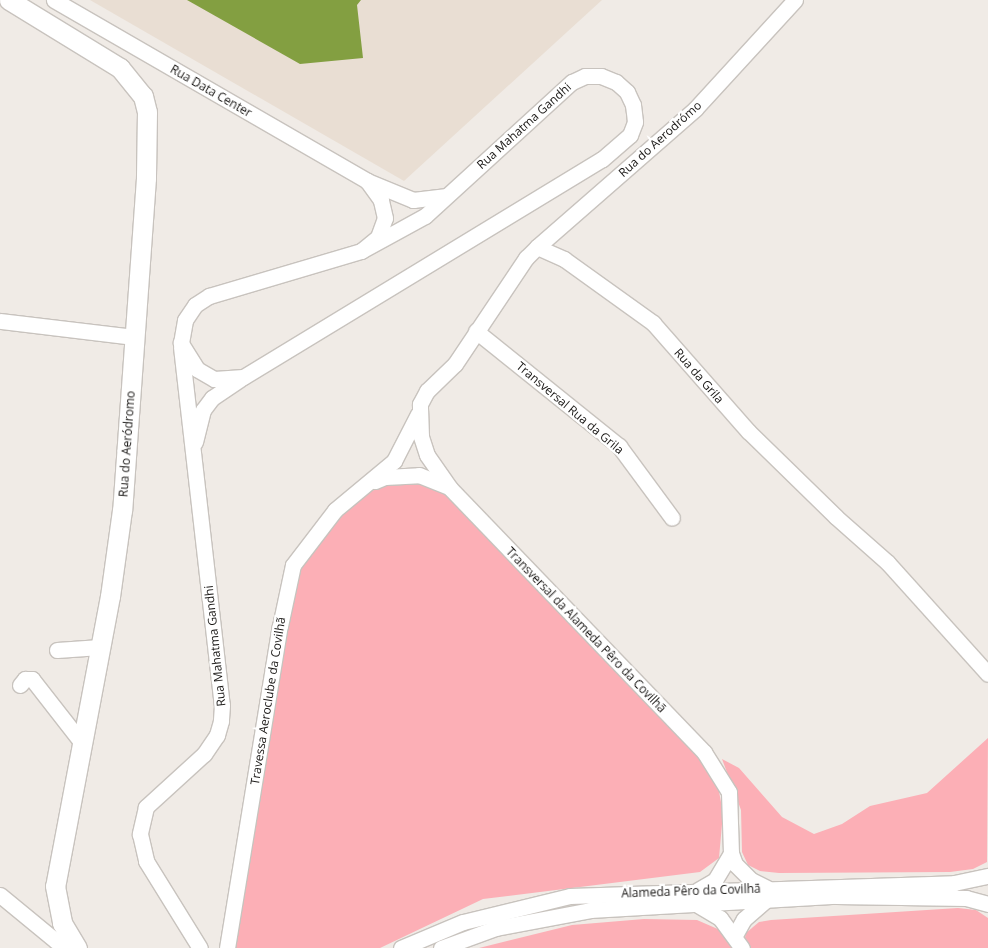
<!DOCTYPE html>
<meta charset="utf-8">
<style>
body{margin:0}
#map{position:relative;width:988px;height:948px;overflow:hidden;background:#f0ebe6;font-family:"Open Sans",sans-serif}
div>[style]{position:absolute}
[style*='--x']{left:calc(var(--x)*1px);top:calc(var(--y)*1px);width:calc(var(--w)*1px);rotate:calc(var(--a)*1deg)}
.built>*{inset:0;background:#e9ded3}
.green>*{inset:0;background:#fcafb6}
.water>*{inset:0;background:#839f41}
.roads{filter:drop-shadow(1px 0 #c8c3be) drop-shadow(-1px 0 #c8c3be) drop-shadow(0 1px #c8c3be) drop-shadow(0 -1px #c8c3be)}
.minor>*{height:15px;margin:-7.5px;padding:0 7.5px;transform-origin:7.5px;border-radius:7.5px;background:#fff}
.major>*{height:19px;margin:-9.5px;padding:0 9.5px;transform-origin:9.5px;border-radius:9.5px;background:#fff}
span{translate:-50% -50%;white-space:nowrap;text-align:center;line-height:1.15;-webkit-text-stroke:4.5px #fff;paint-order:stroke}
.street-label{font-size:12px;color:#191715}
</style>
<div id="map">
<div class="built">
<div style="clip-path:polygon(90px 0,602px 0,404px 181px)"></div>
</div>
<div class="green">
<div style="clip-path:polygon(421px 482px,440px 485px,716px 775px,723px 813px,719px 858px,700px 872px,483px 899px,380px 948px,227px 948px,295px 580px,326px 526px,363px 494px,391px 484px)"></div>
<div style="clip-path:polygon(988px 738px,987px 862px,973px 869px,950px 872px,779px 873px,760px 871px,748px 865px,742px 852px,741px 810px,722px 759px,739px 768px,782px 817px,814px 834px,842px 824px,870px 806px,927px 793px)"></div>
<div style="clip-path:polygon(958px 908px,976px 910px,988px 918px,988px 948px,747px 948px,744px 942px,746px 933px,759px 922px,771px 920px)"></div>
<div style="clip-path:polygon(644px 919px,697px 920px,720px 930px,733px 948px,479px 948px,572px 925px)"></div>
</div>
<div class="water">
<div style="clip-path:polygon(187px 0,361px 0,357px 5px,363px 58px,300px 64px)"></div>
</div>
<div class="roads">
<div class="minor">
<div style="--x:54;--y:0;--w:362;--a:30"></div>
<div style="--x:367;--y:181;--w:50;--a:22.4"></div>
<div style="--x:413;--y:200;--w:32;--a:-7"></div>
<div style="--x:537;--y:247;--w:210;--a:-41.1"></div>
<div style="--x:695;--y:109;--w:148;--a:-47.5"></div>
<div style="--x:361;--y:251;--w:73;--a:-28.7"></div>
<div style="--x:425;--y:216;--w:199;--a:-42.4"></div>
<div style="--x:572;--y:82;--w:14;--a:-25"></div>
<div style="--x:585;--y:76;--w:16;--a:0"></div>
<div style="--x:601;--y:76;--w:16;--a:22"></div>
<div style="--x:616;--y:82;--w:15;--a:42"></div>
<div style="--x:627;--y:92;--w:14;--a:65"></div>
<div style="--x:633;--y:105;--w:17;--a:83"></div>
<div style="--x:635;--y:122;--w:14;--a:111"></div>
<div style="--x:630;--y:135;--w:37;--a:139"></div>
<div style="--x:602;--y:159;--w:420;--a:148.7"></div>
<div style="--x:243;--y:377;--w:29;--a:176"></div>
<div style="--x:214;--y:379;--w:20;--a:-150"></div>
<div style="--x:197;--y:369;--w:31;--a:-122"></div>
<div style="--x:181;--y:343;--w:23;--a:-80"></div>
<div style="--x:185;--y:320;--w:18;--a:-56"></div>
<div style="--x:195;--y:305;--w:17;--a:-33"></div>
<div style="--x:209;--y:296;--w:159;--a:-16.5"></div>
<div style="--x:361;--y:251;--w:22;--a:-39"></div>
<div style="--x:378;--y:237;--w:20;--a:-70"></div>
<div style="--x:385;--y:218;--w:18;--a:-103"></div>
<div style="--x:381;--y:200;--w:24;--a:-126"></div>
<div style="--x:0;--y:321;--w:136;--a:6.8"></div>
<div style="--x:476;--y:331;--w:184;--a:38.8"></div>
<div style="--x:619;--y:446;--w:89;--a:53.6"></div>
<div style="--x:181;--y:347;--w:360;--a:83.5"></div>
<div style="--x:222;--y:705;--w:16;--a:94"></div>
<div style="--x:221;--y:721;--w:15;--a:106"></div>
<div style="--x:217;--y:735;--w:23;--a:124"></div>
<div style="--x:204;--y:754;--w:79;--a:137.6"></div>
<div style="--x:146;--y:807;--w:28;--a:103"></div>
<div style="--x:140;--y:834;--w:28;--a:77"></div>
<div style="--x:146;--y:861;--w:102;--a:58.2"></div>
<div style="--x:195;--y:442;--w:33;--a:-76"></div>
<div style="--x:203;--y:410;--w:15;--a:-53"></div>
<div style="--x:212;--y:398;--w:34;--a:-34"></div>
<div style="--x:375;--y:481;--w:11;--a:-22"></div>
<div style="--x:385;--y:477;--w:34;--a:-3"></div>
<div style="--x:419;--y:475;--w:29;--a:22"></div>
<div style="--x:57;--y:650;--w:43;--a:-4"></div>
<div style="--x:20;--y:685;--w:8;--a:-50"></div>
<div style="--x:25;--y:679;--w:7;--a:0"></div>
<div style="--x:32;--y:679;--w:81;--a:52"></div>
<div style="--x:767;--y:888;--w:18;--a:-153"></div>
<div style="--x:751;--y:880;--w:23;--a:-135"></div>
<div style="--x:735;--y:864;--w:12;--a:-110"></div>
<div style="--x:731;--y:853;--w:61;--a:-91.9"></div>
<div style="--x:729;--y:792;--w:47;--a:-122"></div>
<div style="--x:704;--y:752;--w:366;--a:-133.9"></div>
<div style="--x:450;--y:488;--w:40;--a:-124.9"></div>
<div style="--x:427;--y:455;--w:20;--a:-108"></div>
<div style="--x:421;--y:436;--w:32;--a:-92"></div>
<div style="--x:420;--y:404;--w:15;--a:-62"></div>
<div style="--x:427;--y:391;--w:39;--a:-44"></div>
<div style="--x:455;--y:364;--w:128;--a:-56.2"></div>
<div style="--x:526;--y:258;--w:16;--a:-45"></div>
<div style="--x:537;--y:247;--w:30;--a:24"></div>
<div style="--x:564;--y:259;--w:110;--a:35.7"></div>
<div style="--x:653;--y:323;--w:144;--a:48.7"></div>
<div style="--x:748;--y:431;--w:123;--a:44.3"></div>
<div style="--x:836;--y:517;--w:69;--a:41.5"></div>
<div style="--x:888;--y:563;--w:149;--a:48"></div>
<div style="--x:698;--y:890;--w:20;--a:-30"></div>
<div style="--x:715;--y:880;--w:31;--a:-59"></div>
<div style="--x:0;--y:895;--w:72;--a:39.4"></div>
<div style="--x:56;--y:941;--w:17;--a:24"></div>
<div style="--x:698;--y:905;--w:26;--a:31"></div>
<div style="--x:720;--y:918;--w:37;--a:54"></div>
<div style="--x:735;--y:935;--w:18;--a:-61"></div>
<div style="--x:744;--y:919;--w:29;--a:-41"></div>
<div style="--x:227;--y:948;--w:326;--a:-80.7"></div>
<div style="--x:280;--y:626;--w:62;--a:-78"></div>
<div style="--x:293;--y:565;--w:69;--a:-52.6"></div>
<div style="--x:335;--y:510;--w:77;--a:-39.7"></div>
<div style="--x:394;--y:461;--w:53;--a:-62.9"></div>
<div style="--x:401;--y:948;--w:67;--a:-22.8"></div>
<div style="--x:463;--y:922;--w:110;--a:-13.7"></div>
<div style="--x:570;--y:896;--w:384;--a:-1.9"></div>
<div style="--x:954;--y:883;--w:35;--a:-12"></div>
<div style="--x:441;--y:948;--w:59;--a:-20"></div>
<div style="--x:496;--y:928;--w:96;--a:-10.8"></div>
<div style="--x:590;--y:910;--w:246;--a:-3.3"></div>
<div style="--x:836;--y:896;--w:130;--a:0.9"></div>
<div style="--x:966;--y:898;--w:23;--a:15"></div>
</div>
<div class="major">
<div style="--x:9;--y:0;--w:130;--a:31.5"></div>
<div style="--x:120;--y:68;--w:36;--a:51"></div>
<div style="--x:143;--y:96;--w:16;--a:76"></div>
<div style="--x:147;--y:112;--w:66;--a:90.9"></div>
<div style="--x:146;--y:178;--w:333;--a:94.1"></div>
<div style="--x:122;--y:510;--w:87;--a:97.9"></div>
<div style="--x:110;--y:596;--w:295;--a:100.7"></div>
<div style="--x:55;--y:886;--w:38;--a:79"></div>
<div style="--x:62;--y:923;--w:29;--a:59"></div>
</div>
</div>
<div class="street-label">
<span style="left:211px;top:91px;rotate:30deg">Rua Data Center</span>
<span style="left:524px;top:126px;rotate:-42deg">Rua Mahatma Gandhi</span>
<span style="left:660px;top:139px;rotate:-42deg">Rua do Aerodrómo</span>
<span style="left:699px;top:376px;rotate:49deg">Rua da Grila</span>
<span style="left:570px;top:408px;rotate:40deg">Transversal Rua da Grila</span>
<span style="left:127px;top:444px;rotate:-86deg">Rua do Aeródromo</span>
<span style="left:586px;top:630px;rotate:46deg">Transversal da Alameda Pêro da Covilhã</span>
<span style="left:215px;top:646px;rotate:-96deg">Rua Mahatma Gandhi</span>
<span style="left:268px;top:701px;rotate:-81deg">Travessa Aeroclube da Covilhã</span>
<span style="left:691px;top:891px;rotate:-2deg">Alameda Pêro da Covilhã</span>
</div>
</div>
